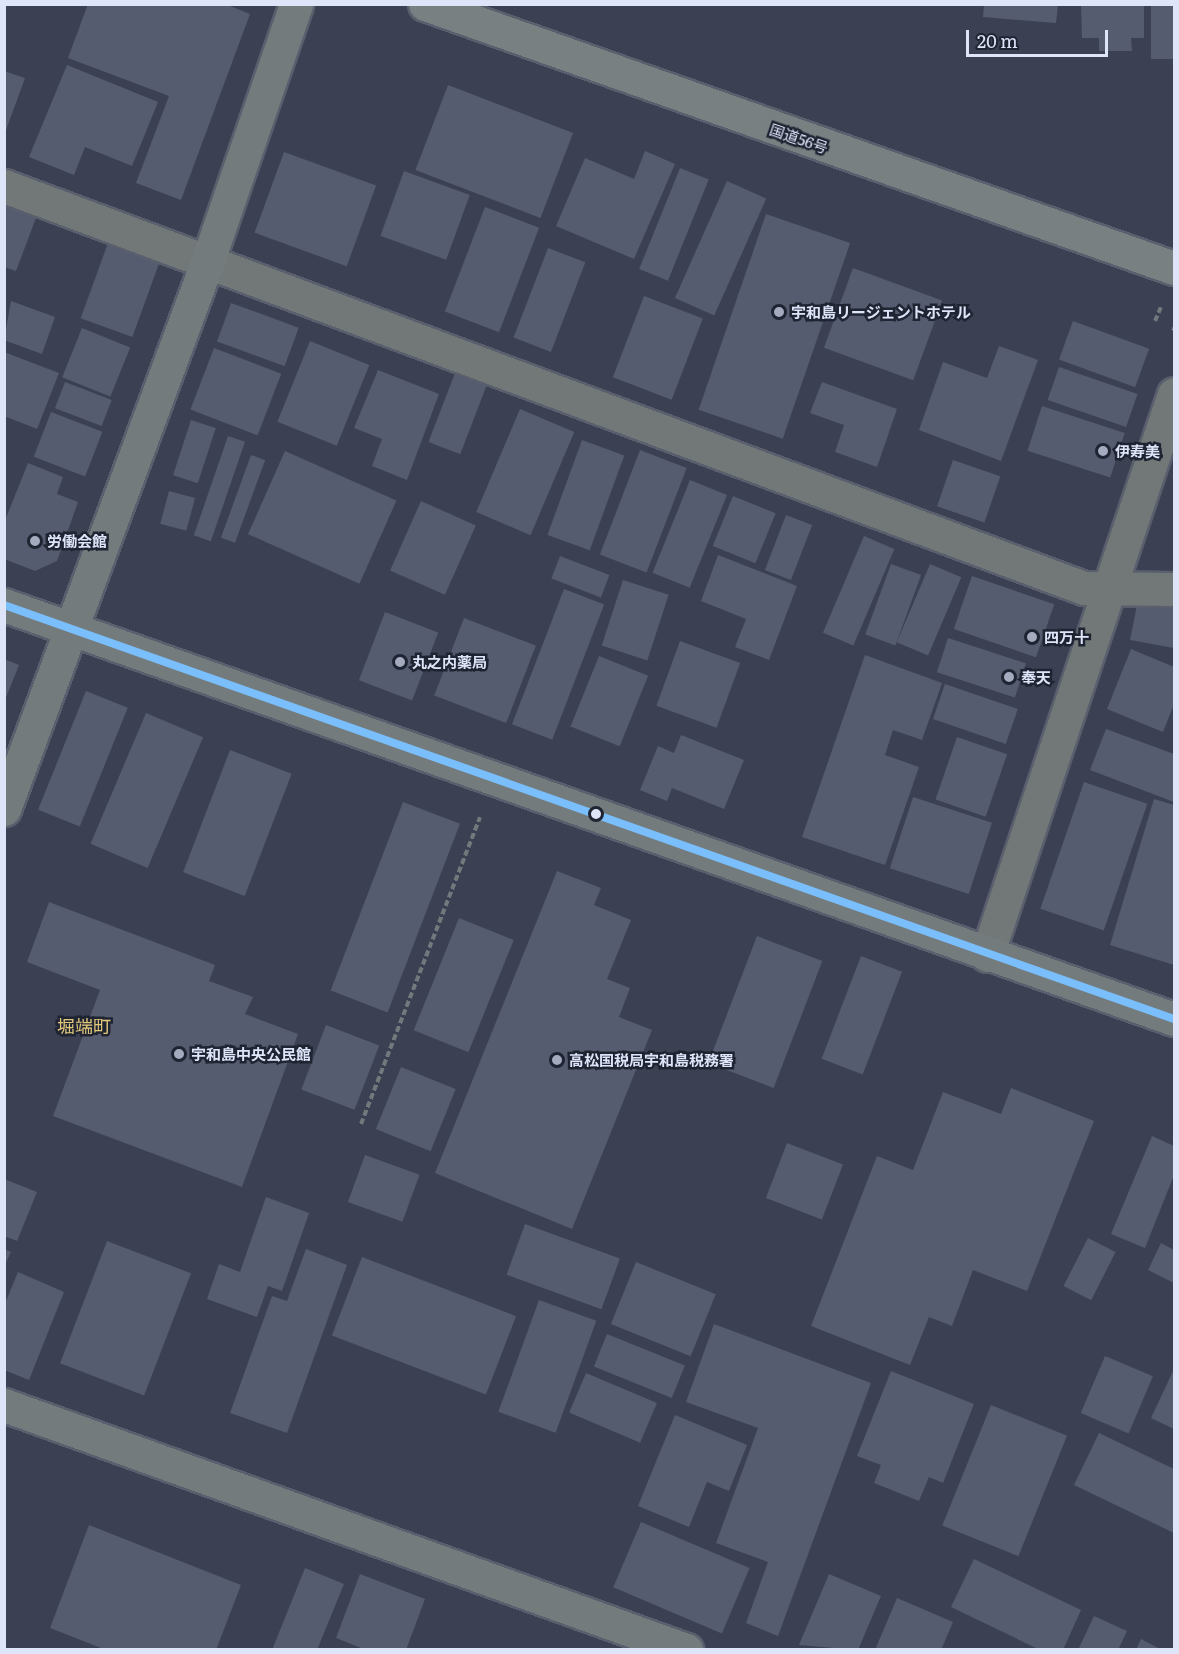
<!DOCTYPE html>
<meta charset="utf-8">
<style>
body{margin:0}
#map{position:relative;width:1179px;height:1654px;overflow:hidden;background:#3b4052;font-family:Literata,"Noto Sans JP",serif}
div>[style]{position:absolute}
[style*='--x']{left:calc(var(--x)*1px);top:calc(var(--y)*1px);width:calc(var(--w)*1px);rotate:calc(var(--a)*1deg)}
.building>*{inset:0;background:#565c6f;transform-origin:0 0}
.path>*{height:4px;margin-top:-2px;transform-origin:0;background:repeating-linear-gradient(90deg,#73787c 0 6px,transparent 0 9px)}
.roads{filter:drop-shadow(2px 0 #5a5f6e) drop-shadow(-2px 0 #5a5f6e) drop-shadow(0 2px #5a5f6e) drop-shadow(0 -2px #5a5f6e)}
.street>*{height:33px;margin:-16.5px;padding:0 16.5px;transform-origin:16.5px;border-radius:16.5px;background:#727877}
.secondary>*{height:33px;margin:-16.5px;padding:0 16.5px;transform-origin:16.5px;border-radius:16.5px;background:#747b7c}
.highway>*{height:33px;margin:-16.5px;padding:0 16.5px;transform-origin:16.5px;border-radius:16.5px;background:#788082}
.bus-1>*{height:8px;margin:-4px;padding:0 4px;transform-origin:4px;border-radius:4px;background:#7abffc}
.dots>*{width:16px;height:16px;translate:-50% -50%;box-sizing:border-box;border:3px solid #1f2432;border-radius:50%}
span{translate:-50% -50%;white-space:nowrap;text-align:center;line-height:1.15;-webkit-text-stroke:5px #1f2432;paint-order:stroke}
.street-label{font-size:15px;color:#dee5f9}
.poi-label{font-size:15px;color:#dee5f9;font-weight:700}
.left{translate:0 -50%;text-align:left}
.quarter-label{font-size:18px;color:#e4c97d}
.frame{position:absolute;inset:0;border:6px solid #dee5f9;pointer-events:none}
.scale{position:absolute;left:966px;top:30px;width:142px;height:27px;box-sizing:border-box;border:3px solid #dee5f9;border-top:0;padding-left:8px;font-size:18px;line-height:21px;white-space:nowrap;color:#dee5f9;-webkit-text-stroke:4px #1f2432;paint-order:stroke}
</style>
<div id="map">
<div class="building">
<div style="clip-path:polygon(88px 4px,225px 4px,250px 14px,181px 200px,136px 183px,169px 96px,68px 58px)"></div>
<div style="clip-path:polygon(1081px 4px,1144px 4px,1144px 38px,1131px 38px,1132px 51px,1099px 51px,1099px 38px,1082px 38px)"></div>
<div style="left:1151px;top:4px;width:23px;height:55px"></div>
<div style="clip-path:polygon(984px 5px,1058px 5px,1056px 23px,983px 17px)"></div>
<div style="clip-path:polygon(67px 65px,158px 102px,132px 166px,85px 147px,74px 175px,29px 157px)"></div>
<div style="clip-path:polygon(4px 71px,25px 78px,5px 133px,4px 133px)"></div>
<div style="left:448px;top:85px;width:134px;height:91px;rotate:21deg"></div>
<div style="clip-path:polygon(645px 151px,675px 164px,634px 259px,556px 226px,585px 158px,634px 179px)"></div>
<div style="left:284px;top:152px;width:98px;height:86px;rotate:20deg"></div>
<div style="left:680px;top:168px;width:31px;height:109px;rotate:22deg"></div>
<div style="left:404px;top:171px;width:70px;height:69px;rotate:20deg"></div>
<div style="left:727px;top:181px;width:43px;height:128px;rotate:24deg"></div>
<div style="clip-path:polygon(4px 198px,39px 210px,16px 271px,4px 267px)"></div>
<div style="left:485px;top:207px;width:58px;height:112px;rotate:21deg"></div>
<div style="left:766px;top:214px;width:89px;height:207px;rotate:19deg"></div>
<div style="left:108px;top:243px;width:55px;height:80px;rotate:20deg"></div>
<div style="left:548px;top:248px;width:40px;height:96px;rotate:21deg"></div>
<div style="left:853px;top:268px;width:95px;height:85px;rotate:20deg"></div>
<div style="left:644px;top:296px;width:63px;height:87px;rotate:21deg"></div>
<div style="clip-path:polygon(11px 301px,55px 317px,42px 354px,4px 340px)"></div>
<div style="left:231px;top:303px;width:72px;height:41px;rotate:20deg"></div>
<div style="left:1073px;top:321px;width:81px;height:41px;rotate:20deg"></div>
<div style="left:82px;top:328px;width:52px;height:53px;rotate:22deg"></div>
<div style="left:310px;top:341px;width:64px;height:87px;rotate:22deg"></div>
<div style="clip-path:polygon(999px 346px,1038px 360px,1001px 461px,919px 430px,943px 362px,987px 378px)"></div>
<div style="left:214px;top:348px;width:72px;height:66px;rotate:21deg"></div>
<div style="clip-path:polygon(4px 352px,59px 373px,37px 429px,4px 416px)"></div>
<div style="left:1059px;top:367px;width:83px;height:35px;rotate:19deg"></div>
<div style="clip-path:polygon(378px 370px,439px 394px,407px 480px,372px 466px,382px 439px,354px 428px)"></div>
<div style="left:455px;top:373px;width:34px;height:74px;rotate:21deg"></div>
<div style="left:65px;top:382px;width:50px;height:28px;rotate:21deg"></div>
<div style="clip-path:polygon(822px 382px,897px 409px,877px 467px,835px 452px,844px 425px,810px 413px)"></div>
<div style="left:1042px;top:406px;width:87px;height:47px;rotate:18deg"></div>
<div style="left:520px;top:409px;width:59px;height:112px;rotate:23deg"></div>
<div style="left:51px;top:412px;width:55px;height:48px;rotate:21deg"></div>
<div style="left:191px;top:420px;width:26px;height:58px;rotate:18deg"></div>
<div style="left:228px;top:436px;width:18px;height:105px;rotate:19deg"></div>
<div style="left:582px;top:440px;width:45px;height:101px;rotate:20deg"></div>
<div style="left:640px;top:450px;width:50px;height:112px;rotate:21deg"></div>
<div style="left:285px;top:451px;width:122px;height:91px;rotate:24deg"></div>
<div style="left:251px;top:455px;width:15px;height:88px;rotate:20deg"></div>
<div style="left:953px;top:460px;width:50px;height:49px;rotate:19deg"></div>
<div style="clip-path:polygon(28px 463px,63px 477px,57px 494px,78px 502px,57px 561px,35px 571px,4px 559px,4px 523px)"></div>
<div style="left:690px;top:480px;width:40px;height:100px;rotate:22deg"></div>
<div style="left:169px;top:491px;width:27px;height:34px;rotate:15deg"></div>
<div style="left:733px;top:496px;width:46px;height:54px;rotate:22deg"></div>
<div style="left:421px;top:501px;width:60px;height:76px;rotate:24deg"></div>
<div style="left:786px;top:515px;width:28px;height:59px;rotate:21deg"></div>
<div style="left:864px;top:536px;width:33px;height:105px;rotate:23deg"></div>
<div style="clip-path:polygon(718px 555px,797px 586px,769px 660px,735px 647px,746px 619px,701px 601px)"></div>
<div style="left:560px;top:556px;width:53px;height:24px;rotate:21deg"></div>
<div style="left:891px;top:564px;width:32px;height:75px;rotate:20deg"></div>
<div style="left:930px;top:564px;width:34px;height:85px;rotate:23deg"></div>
<div style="left:972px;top:576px;width:87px;height:56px;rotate:19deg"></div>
<div style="left:623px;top:580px;width:48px;height:69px;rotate:18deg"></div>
<div style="left:564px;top:589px;width:43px;height:145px;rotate:21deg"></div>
<div style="clip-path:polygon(1138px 600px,1174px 607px,1174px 648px,1130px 640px)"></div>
<div style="left:385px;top:612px;width:57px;height:73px;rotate:21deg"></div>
<div style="left:464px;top:618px;width:77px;height:83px;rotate:21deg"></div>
<div style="left:948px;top:638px;width:82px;height:36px;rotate:18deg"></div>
<div style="left:680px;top:641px;width:64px;height:69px;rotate:20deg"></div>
<div style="clip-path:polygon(1131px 649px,1174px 667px,1174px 704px,1163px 732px,1107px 709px)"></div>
<div style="clip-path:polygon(865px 655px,942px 683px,922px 740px,893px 730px,885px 755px,919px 767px,885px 865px,802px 837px)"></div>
<div style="left:599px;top:656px;width:53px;height:76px;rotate:22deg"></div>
<div style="clip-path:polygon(4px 659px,19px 665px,5px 700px,4px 700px)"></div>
<div style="left:945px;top:684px;width:77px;height:37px;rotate:19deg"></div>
<div style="left:86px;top:691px;width:45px;height:128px;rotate:22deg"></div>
<div style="left:146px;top:713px;width:62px;height:142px;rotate:23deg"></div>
<div style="clip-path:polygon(1106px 729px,1174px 754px,1174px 802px,1090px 770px)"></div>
<div style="clip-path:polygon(681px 735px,744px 760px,724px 809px,672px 788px,667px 801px,640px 790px,658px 746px,674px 753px)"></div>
<div style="left:957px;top:737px;width:53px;height:66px;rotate:19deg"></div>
<div style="left:230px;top:750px;width:66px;height:131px;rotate:21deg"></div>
<div style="left:1084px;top:782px;width:67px;height:134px;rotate:19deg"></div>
<div style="left:913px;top:797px;width:83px;height:75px;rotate:18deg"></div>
<div style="clip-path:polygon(1154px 799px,1174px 805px,1174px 965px,1110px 945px)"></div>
<div style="left:403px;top:802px;width:61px;height:202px;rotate:21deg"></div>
<div style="clip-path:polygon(557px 871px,601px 888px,594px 905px,631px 920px,607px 979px,630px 988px,619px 1017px,652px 1030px,572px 1229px,435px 1173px)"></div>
<div style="clip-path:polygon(49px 902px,215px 965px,209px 981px,253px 997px,245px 1014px,298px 1034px,242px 1187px,53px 1116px,100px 990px,27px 962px)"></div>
<div style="left:459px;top:918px;width:59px;height:121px;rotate:22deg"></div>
<div style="left:757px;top:936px;width:70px;height:136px;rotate:21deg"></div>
<div style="left:861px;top:956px;width:44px;height:110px;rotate:21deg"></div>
<div style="left:326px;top:1025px;width:57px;height:69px;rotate:21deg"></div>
<div style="left:401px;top:1067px;width:59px;height:67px;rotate:22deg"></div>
<div style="clip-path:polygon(1011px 1088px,1094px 1121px,1027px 1291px,973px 1270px,952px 1326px,929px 1317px,910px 1365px,811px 1326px,877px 1156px,913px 1170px,943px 1092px,1001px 1114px)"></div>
<div style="clip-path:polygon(1152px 1136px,1174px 1146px,1174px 1175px,1145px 1248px,1111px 1234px)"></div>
<div style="left:787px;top:1143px;width:60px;height:59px;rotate:21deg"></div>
<div style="left:365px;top:1155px;width:58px;height:50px;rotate:20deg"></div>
<div style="clip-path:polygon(4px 1179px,37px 1192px,17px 1241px,4px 1236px)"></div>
<div style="clip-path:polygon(266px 1197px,309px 1213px,282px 1291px,268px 1286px,257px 1317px,207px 1299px,219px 1264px,240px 1272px)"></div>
<div style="left:525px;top:1224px;width:101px;height:54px;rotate:20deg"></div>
<div style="left:1088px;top:1238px;width:31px;height:54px;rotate:27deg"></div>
<div style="left:107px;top:1241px;width:90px;height:131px;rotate:21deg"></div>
<div style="clip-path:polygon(1161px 1243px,1174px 1250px,1174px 1283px,1148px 1270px)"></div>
<div style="clip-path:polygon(4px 1249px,11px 1252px,4px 1267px)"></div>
<div style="clip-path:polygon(306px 1249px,347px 1265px,287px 1433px,230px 1413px,272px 1296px,287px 1301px)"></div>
<div style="left:362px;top:1257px;width:165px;height:84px;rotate:21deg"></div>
<div style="left:636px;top:1262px;width:86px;height:67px;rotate:22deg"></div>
<div style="clip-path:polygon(18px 1272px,64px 1292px,29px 1380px,4px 1370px,4px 1306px)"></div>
<div style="left:539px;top:1300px;width:61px;height:119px;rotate:20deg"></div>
<div style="clip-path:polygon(714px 1324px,871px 1383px,778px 1636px,746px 1623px,768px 1562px,716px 1543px,758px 1428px,686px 1402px)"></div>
<div style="left:607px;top:1334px;width:84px;height:35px;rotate:22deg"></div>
<div style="left:1105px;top:1356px;width:52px;height:62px;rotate:23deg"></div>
<div style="clip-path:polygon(1174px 1369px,1174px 1429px,1151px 1418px)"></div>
<div style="clip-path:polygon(891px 1371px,974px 1404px,943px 1483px,929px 1477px,919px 1501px,874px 1483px,881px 1465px,857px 1456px)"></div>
<div style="left:586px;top:1373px;width:77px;height:43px;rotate:23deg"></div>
<div style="left:991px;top:1405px;width:82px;height:130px;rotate:22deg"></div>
<div style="clip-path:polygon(675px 1415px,747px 1445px,729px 1491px,707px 1482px,689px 1527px,638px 1506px)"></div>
<div style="clip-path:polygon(1099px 1433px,1174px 1469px,1174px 1533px,1074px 1485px)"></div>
<div style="left:641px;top:1522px;width:118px;height:71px;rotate:23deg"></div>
<div style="clip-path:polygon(89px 1525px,241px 1585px,216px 1650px,106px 1650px,50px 1628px)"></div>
<div style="clip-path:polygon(974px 1559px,1081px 1610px,1063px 1650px,1040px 1650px,951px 1607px)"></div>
<div style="clip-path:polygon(305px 1568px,344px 1584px,317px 1650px,272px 1650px)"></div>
<div style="clip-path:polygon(360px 1574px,425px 1599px,406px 1650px,366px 1650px,336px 1638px)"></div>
<div style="clip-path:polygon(829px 1574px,881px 1596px,858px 1650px,799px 1645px)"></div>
<div style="clip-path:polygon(897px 1598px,953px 1622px,941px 1650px,875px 1650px)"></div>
<div style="clip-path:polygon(1094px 1616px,1127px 1631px,1118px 1650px,1078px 1650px)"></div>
<div style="clip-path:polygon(1141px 1639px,1162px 1650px,1136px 1650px)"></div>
</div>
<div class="path">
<div style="--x:1155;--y:321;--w:15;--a:-67"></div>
<div style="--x:1172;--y:328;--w:2;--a:27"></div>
<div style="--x:361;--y:1124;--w:329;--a:-68.8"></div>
</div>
<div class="roads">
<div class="street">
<div style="--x:4;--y:186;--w:1152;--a:20.42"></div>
<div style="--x:1084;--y:588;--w:90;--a:0.6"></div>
<div style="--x:987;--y:955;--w:591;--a:-71.57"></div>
</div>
<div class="secondary">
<div style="--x:4;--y:605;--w:1241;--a:19.49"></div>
<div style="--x:4;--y:809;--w:583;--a:-69.61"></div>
<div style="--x:207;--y:263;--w:274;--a:-71"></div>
<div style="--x:4;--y:1405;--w:725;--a:19.76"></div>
</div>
<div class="highway">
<div style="--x:425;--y:4;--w:794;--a:19.42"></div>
</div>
</div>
<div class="bus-1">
<div style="--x:4;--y:605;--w:1241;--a:19.49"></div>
</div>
<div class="dots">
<div style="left:779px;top:312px;background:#a5abbf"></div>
<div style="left:1103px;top:451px;background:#a5abbf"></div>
<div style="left:35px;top:541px;background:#a5abbf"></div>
<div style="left:1032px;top:637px;background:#a5abbf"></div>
<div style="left:400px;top:662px;background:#a5abbf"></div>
<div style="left:1009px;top:677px;background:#a5abbf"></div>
<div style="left:596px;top:814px;background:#dee5f9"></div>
<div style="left:179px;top:1054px;background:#a5abbf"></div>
<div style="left:557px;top:1060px;background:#a5abbf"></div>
</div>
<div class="street-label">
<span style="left:799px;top:138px;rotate:19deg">国道56号</span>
</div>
<div class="poi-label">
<span class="left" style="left:791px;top:312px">宇和島リージェントホテル</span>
<span class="left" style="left:1115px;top:451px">伊寿美</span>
<span class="left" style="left:47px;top:541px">労働会館</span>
<span class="left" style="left:1044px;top:637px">四万十</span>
<span class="left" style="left:412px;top:662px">丸之内薬局</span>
<span class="left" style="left:1021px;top:677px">奉天</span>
<span class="left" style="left:191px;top:1054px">宇和島中央公民館</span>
<span class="left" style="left:569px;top:1060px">高松国税局宇和島税務署</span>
</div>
<div class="quarter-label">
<span style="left:84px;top:1026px">堀端町</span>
</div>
<div class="frame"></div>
<div class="scale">20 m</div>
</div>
